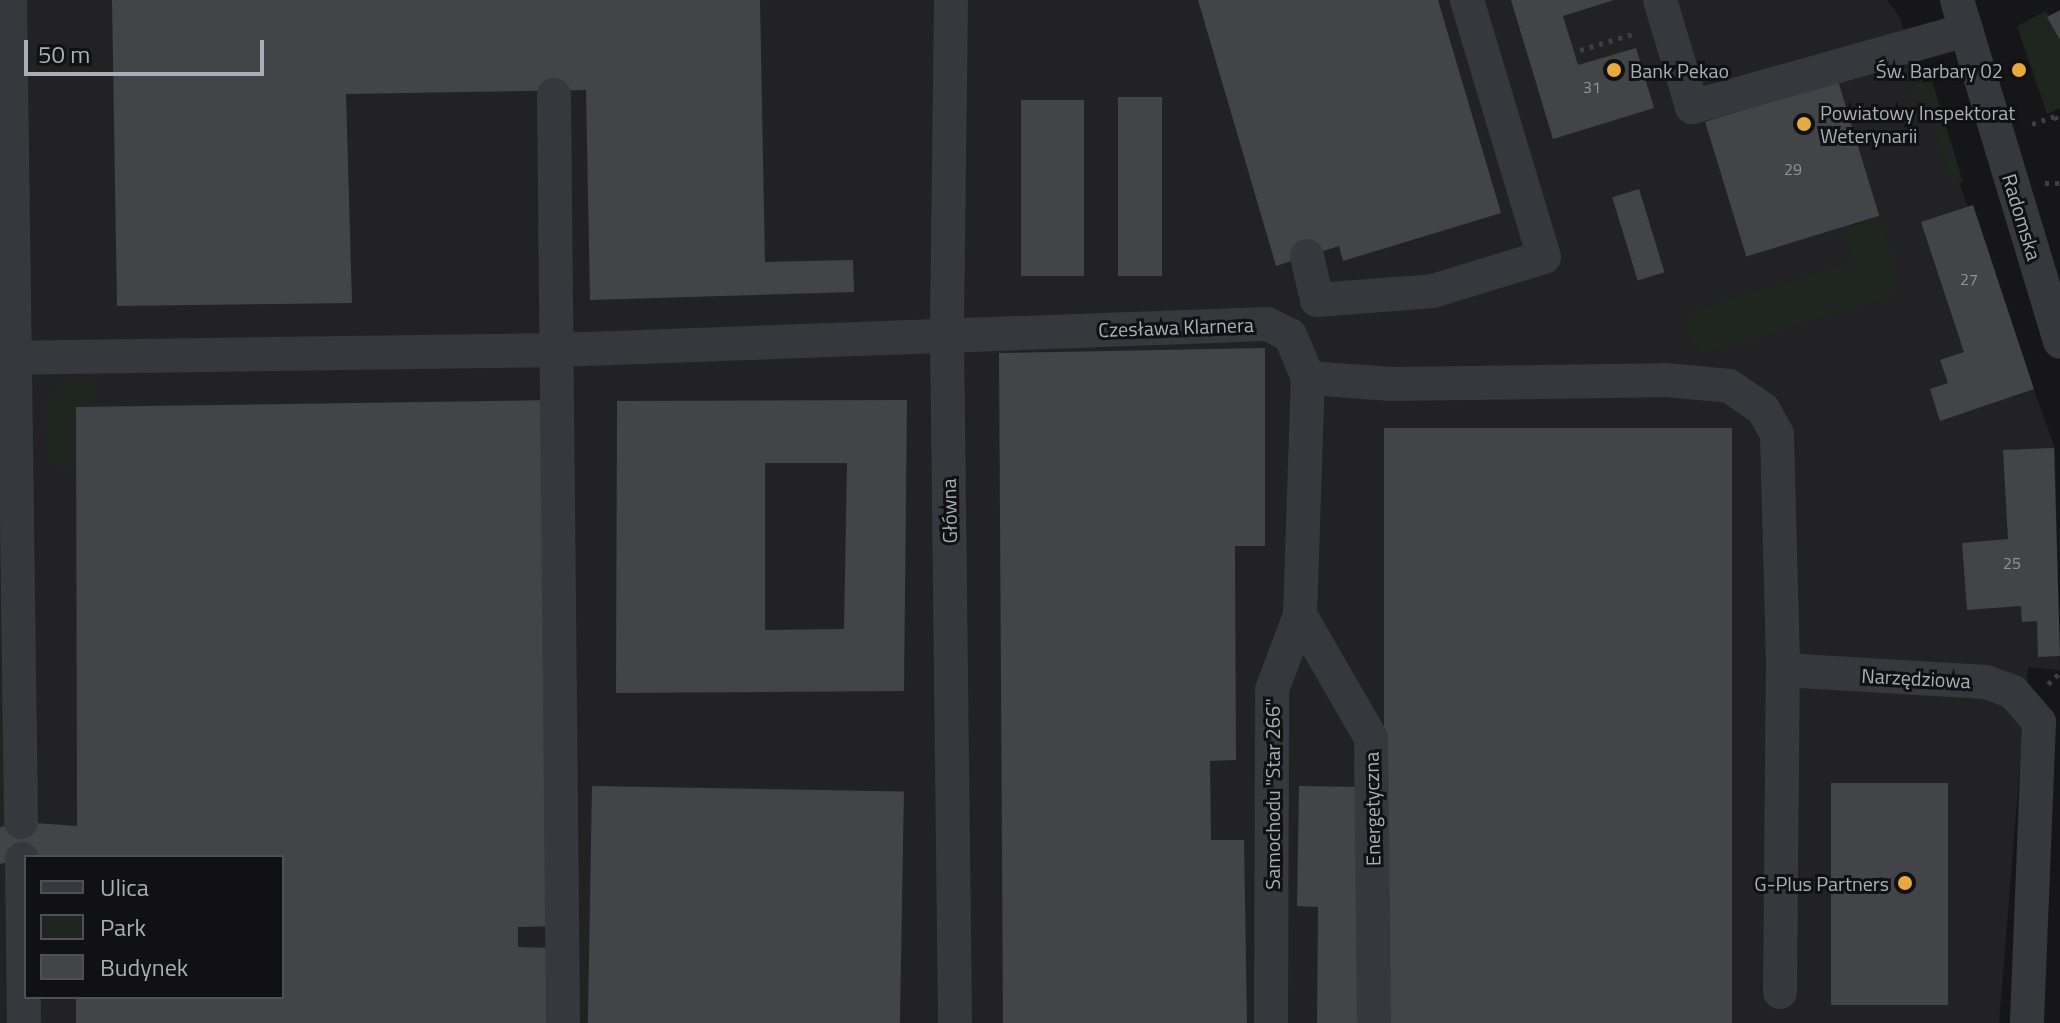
<!DOCTYPE html>
<meta charset="utf-8">
<style>
body{margin:0}
#map{position:relative;width:2060px;height:1023px;overflow:hidden;background:#161618;font-family:"Titillium Web",sans-serif}
div>[style]{position:absolute}
[style*='--x']{left:calc(var(--x)*1px);top:calc(var(--y)*1px);width:calc(var(--w)*1px);rotate:calc(var(--a)*1deg)}
.built>*{inset:0;background:#222225}
.green>*{inset:0;background:#1e261f}
.building>*{inset:0;background:#434448;transform-origin:0 0}
.path>*{height:5px;margin-top:-2.5px;transform-origin:0;background:repeating-linear-gradient(90deg,#3d3f44 0 4px,transparent 0 10px)}
.minor>*{height:34px;margin:-17px;padding:0 17px;transform-origin:17px;border-radius:17px;background:#37383d}
.dots>*{width:22px;height:22px;translate:-50% -50%;box-sizing:border-box;border:4px solid #111113;border-radius:50%}
span{translate:-50% -50%;white-space:nowrap;text-align:center;line-height:1.15;-webkit-text-stroke:6px #111113;paint-order:stroke}
.number-label{font-size:16px;color:#90949c}
.number-label span{-webkit-text-stroke-width:0}
.poi-label{font-size:20px;color:#a9aeb8}
.left{translate:0 -50%;text-align:left}
.right{translate:-100% -50%;text-align:right}
.street-label{font-size:20px;color:#a9aeb8}
.legend{position:absolute;left:24px;top:855px;width:260px;height:144px;box-sizing:border-box;background:#111113;border:2px solid #4e5055;margin:0;padding:10px 14px;list-style:none;font-size:24px;color:#a9aeb8}
.legend li{display:flex;align-items:center;gap:16px;height:40px}
.legend b{width:40px;border:2px solid #4e5055}
.scale{position:absolute;left:24px;top:40px;width:240px;height:36px;box-sizing:border-box;border:4px solid #a9aeb8;border-top:0;padding-left:10px;font-size:24px;line-height:28px;white-space:nowrap;color:#a9aeb8;-webkit-text-stroke:6px #111113;paint-order:stroke}
</style>
<div id="map">
<div class="built">
<div style="clip-path:polygon(evenodd,0 0,1887px 0,1899px 16px,2055px 448px,2060px 670px,2028px 667px,1999px 1023px,0 1023px,0 0,26px 857px,282px 857px,282px 997px,26px 997px,26px 857px)"></div>
</div>
<div class="green">
<div style="clip-path:polygon(2046px 11px,2060px 38px,2060px 108px,2047px 114px,2017px 26px)"></div>
<div style="clip-path:polygon(1932px 81px,1963px 182px,1952px 184px,1932px 124px,1917px 108px,1911px 85px)"></div>
<div style="clip-path:polygon(1881px 217px,1893px 257px,1897px 295px,1702px 355px,1686px 334px,1693px 310px,1853px 261px,1844px 229px)"></div>
<div style="clip-path:polygon(62px 381px,94px 381px,96px 406px,76px 407px,76px 469px,57px 467px,47px 457px,45px 402px)"></div>
<div style="clip-path:polygon(0 401px,10px 807px,0 810px)"></div>
</div>
<div class="building">
<div style="clip-path:polygon(112px 0,760px 0,765px 262px,853px 260px,854px 292px,590px 300px,586px 90px,346px 94px,352px 303px,117px 306px)"></div>
<div style="clip-path:polygon(1198px 0,1438px 0,1501px 213px,1343px 261px,1339px 246px,1276px 266px)"></div>
<div style="clip-path:polygon(1511px 0,1614px 0,1563px 16px,1578px 65px,1636px 48px,1654px 108px,1553px 139px)"></div>
<div style="clip-path:polygon(2060px 10px,2060px 40px,2047px 17px)"></div>
<div style="left:1838px;top:81px;width:141px;height:139px;rotate:73deg"></div>
<div style="left:1118px;top:97px;width:44px;height:179px"></div>
<div style="left:1084px;top:100px;width:176px;height:63px;rotate:90deg"></div>
<div style="left:1639px;top:189px;width:87px;height:28px;rotate:73deg"></div>
<div style="clip-path:polygon(1973px 205px,2034px 389px,1940px 421px,1930px 389px,1948px 383px,1940px 360px,1964px 352px,1921px 222px)"></div>
<div style="clip-path:polygon(1265px 348px,1265px 546px,1235px 546px,1236px 760px,1210px 761px,1211px 840px,1244px 840px,1247px 1023px,1003px 1023px,999px 353px)"></div>
<div style="clip-path:polygon(560px 400px,566px 926px,518px 927px,518px 947px,555px 948px,555px 1023px,76px 1023px,76px 997px,282px 997px,282px 857px,26px 857px,0 864px,0 827px,21px 822px,77px 826px,76px 407px)"></div>
<div style="clip-path:polygon(evenodd,907px 400px,904px 691px,616px 693px,617px 401px,907px 400px,765px 463px,847px 463px,844px 629px,765px 630px,765px 463px)"></div>
<div style="left:1732px;top:428px;width:595px;height:348px;rotate:90deg"></div>
<div style="clip-path:polygon(2054px 448px,2060px 656px,2038px 657px,2037px 621px,2022px 622px,2021px 606px,1967px 610px,1962px 543px,2008px 539px,2003px 450px)"></div>
<div style="left:1831px;top:783px;width:117px;height:222px"></div>
<div style="left:592px;top:786px;width:312px;height:237px;rotate:1deg"></div>
<div style="clip-path:polygon(1299px 786px,1358px 787px,1359px 1023px,1317px 1023px,1318px 907px,1297px 906px)"></div>
</div>
<div class="path">
<div style="--x:1580;--y:50;--w:59;--a:-16.9"></div>
<div style="--x:2032;--y:124;--w:24;--a:-19"></div>
<div style="--x:2055;--y:116;--w:10;--a:61"></div>
<div style="--x:2045;--y:183;--w:15;--a:0"></div>
<div style="--x:2048;--y:684;--w:16;--a:-43"></div>
</div>
<div class="minor">
<div style="--x:10;--y:0;--w:822;--a:89.23"></div>
<div style="--x:951;--y:0;--w:334;--a:90.7"></div>
<div style="--x:947;--y:334;--w:689;--a:89.33"></div>
<div style="--x:1660;--y:0;--w:112;--a:73.3"></div>
<div style="--x:1692;--y:107;--w:285;--a:-15.7"></div>
<div style="--x:1957;--y:0;--w:357;--a:73.2"></div>
<div style="--x:554;--y:95;--w:928;--a:89.44"></div>
<div style="--x:1307;--y:256;--w:45;--a:77.2"></div>
<div style="--x:1317;--y:300;--w:116;--a:-4.4"></div>
<div style="--x:1433;--y:291;--w:116;--a:-17"></div>
<div style="--x:1544;--y:257;--w:268;--a:-106.7"></div>
<div style="--x:0;--y:358;--w:558;--a:-0.82"></div>
<div style="--x:558;--y:350;--w:709;--a:-2.1"></div>
<div style="--x:1267;--y:324;--w:25;--a:26"></div>
<div style="--x:1290;--y:335;--w:47;--a:67.3"></div>
<div style="--x:1308;--y:378;--w:84;--a:4.1"></div>
<div style="--x:1392;--y:384;--w:274;--a:-0.8"></div>
<div style="--x:1666;--y:380;--w:63;--a:5.4"></div>
<div style="--x:1729;--y:386;--w:41;--a:34.1"></div>
<div style="--x:1763;--y:409;--w:29;--a:61"></div>
<div style="--x:1777;--y:434;--w:236;--a:88.5"></div>
<div style="--x:1783;--y:670;--w:203;--a:3.4"></div>
<div style="--x:1986;--y:682;--w:29;--a:20"></div>
<div style="--x:2013;--y:692;--w:40;--a:49"></div>
<div style="--x:2039;--y:722;--w:301;--a:92.3"></div>
<div style="--x:1300;--y:615;--w:142;--a:60"></div>
<div style="--x:1371;--y:738;--w:285;--a:89.4"></div>
<div style="--x:22;--y:859;--w:164;--a:89.3"></div>
<div style="--x:1780;--y:992;--w:322;--a:-89.5"></div>
<div style="--x:1271;--y:1023;--w:333;--a:-89.8"></div>
<div style="--x:1272;--y:690;--w:80;--a:-69.5"></div>
<div style="--x:1300;--y:615;--w:237;--a:-88.1"></div>
</div>
<div class="dots">
<div style="left:1614px;top:70px;background:#eaa93c"></div>
<div style="left:2019px;top:70px;background:#eaa93c"></div>
<div style="left:1804px;top:124px;background:#eaa93c"></div>
<div style="left:1905px;top:883px;background:#eaa93c"></div>
</div>
<div class="number-label">
<span style="left:1592px;top:87px">31</span>
<span style="left:1793px;top:169px">29</span>
<span style="left:1969px;top:279px">27</span>
<span style="left:2012px;top:563px">25</span>
</div>
<div class="poi-label">
<span class="left" style="left:1630px;top:70px">Bank Pekao</span>
<span class="right" style="left:2003px;top:70px">Św. Barbary 02</span>
<span class="left" style="left:1820px;top:124px">Powiatowy Inspektorat<br>Weterynarii</span>
<span class="right" style="left:1889px;top:883px">G-Plus Partners</span>
</div>
<div class="street-label">
<span style="left:2022px;top:217px;rotate:73deg">Radomska</span>
<span style="left:1176px;top:327px;rotate:-2deg">Czesława Klarnera</span>
<span style="left:949px;top:511px;rotate:-91deg">Główna</span>
<span style="left:1916px;top:678px;rotate:3deg">Narzędziowa</span>
<span style="left:1272px;top:794px;rotate:-90deg">Samochodu "Star 266"</span>
<span style="left:1372px;top:809px;rotate:-91deg">Energetyczna</span>
</div>
<ul class="legend">
<li><b style="height:10px;background:#37383d"></b>Ulica</li>
<li><b style="height:22px;background:#1e261f"></b>Park</li>
<li><b style="height:22px;background:#434448"></b>Budynek</li>
</ul>
<div class="scale">50 m</div>
</div>
